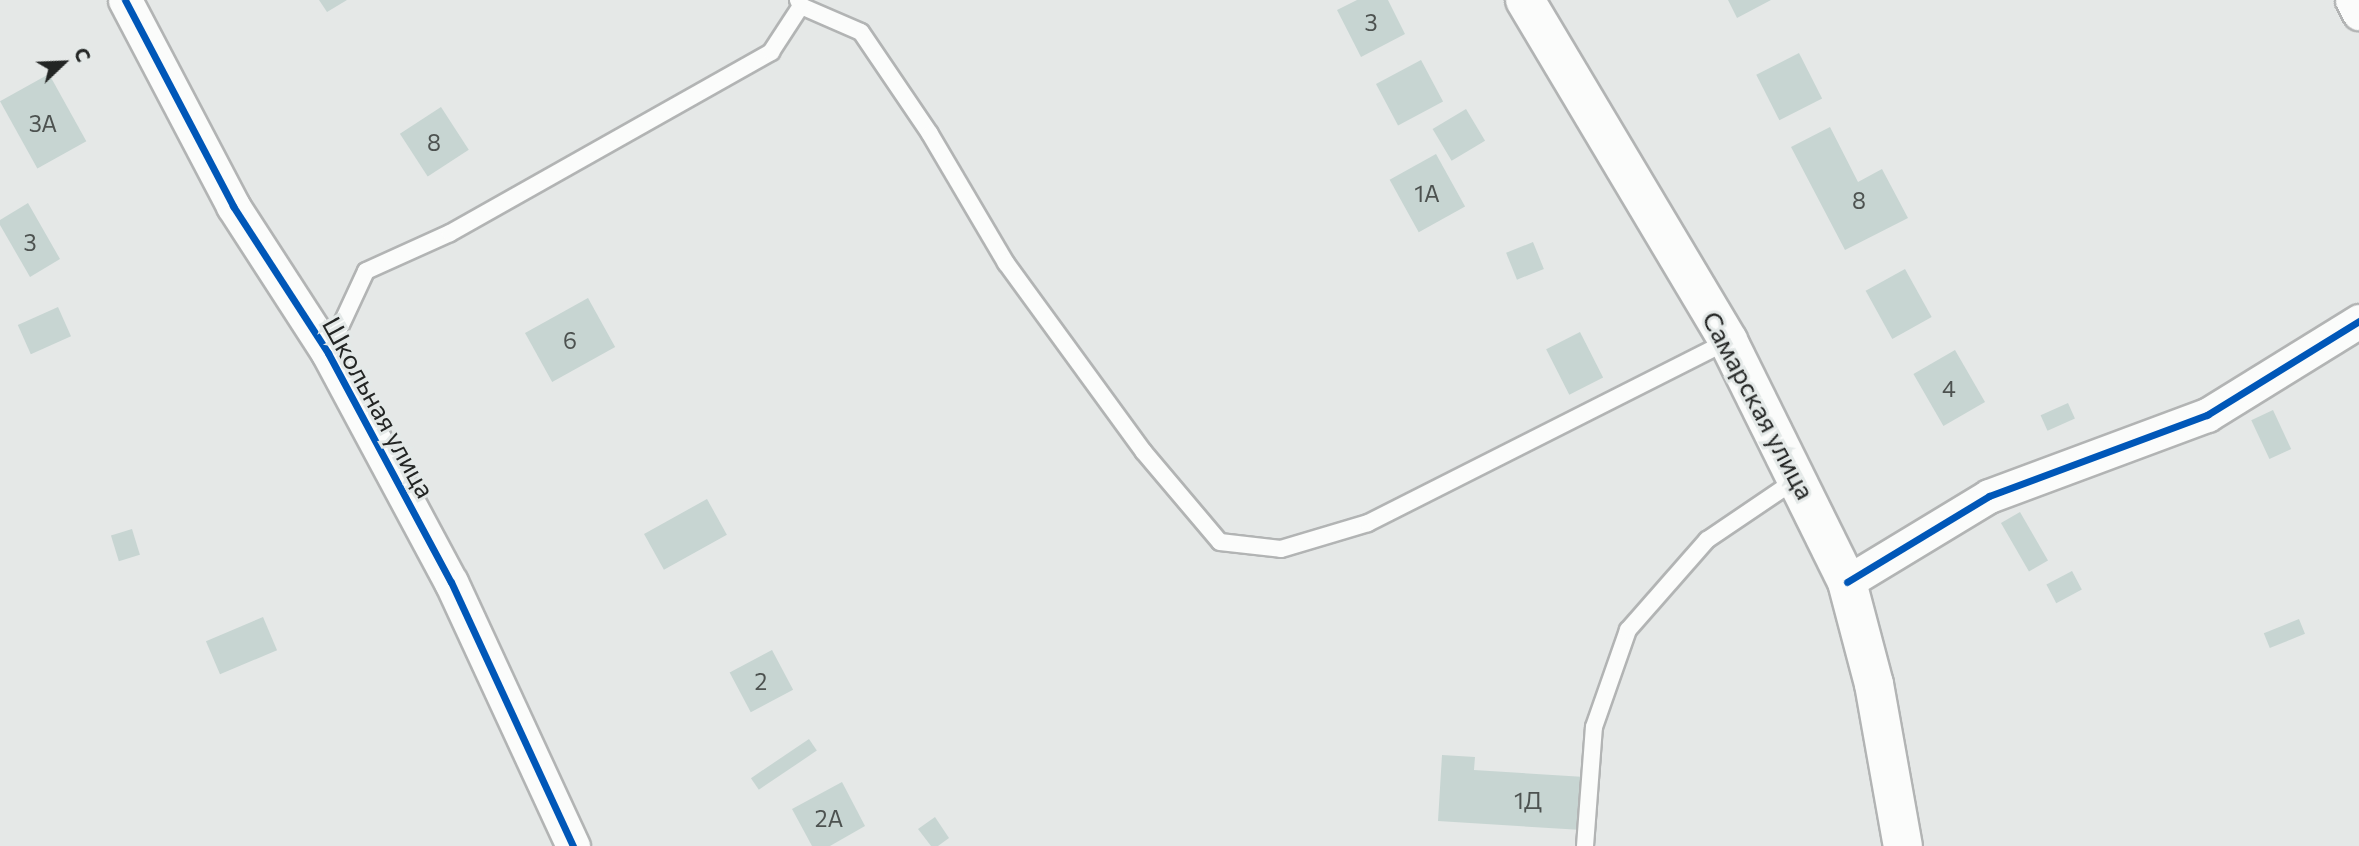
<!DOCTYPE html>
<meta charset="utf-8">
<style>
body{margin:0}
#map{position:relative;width:2359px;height:846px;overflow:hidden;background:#e5e8e7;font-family:Commissioner,sans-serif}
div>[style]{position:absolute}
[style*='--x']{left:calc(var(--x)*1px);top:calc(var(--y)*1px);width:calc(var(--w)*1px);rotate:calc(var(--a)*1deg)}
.building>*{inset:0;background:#c7d5d2;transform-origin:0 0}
.roads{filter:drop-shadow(2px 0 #b2b4b4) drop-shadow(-2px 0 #b2b4b4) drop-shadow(0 2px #b2b4b4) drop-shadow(0 -2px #b2b4b4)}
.lane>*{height:16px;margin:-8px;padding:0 8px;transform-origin:8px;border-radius:8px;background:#fbfcfb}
.street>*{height:33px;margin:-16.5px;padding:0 16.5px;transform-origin:16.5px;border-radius:16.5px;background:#fbfcfb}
.primary>*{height:38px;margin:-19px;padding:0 19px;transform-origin:19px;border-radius:19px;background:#fbfcfb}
.cycleway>*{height:7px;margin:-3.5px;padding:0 3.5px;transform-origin:3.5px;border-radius:3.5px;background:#0057b8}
span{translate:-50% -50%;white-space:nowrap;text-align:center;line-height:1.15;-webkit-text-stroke:6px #e4e9e8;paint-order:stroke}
.number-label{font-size:23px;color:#4d5250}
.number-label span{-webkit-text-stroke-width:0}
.street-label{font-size:26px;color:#232524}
.north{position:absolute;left:28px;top:28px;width:70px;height:70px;-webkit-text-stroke:5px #e4e9e8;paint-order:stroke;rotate:67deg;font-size:19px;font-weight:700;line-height:28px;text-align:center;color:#232524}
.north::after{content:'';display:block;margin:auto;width:24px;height:32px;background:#232524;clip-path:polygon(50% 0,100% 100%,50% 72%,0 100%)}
</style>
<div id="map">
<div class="building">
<div style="clip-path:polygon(319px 0,347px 0,327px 12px)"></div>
<div style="clip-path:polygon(1357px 0,1388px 0,1405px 34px,1361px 57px,1337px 10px)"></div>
<div style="clip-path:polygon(1728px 0,1771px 0,1737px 18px)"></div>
<div style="left:1799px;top:53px;width:51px;height:48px;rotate:63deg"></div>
<div style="left:1421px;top:60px;width:47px;height:51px;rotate:62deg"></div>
<div style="left:49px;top:74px;width:77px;height:56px;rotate:61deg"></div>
<div style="left:441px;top:107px;width:51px;height:49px;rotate:57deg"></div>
<div style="left:1466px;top:109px;width:37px;height:39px;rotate:59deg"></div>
<div style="clip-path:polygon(1830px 127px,1858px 182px,1882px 169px,1908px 218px,1845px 250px,1791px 147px)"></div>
<div style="left:1436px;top:154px;width:60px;height:53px;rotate:61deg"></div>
<div style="clip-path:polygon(28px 203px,60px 259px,30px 277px,0 225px,0 220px)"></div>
<div style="left:1533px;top:242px;width:29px;height:29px;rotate:68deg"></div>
<div style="left:1905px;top:269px;width:55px;height:45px;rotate:61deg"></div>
<div style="left:588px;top:298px;width:56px;height:72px;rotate:61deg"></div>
<div style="left:58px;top:307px;width:32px;height:44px;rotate:66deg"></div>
<div style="left:1580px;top:332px;width:51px;height:38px;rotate:63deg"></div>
<div style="left:1955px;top:350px;width:60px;height:48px;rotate:60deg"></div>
<div style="left:2068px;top:403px;width:17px;height:30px;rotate:66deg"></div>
<div style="left:2273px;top:410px;width:43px;height:24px;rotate:65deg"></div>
<div style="left:707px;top:499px;width:41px;height:72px;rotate:61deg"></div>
<div style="left:2020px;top:512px;width:56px;height:22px;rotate:60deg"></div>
<div style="left:132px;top:529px;width:27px;height:22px;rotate:73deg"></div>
<div style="left:2072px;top:571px;width:21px;height:29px;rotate:62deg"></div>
<div style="left:263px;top:617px;width:36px;height:62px;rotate:67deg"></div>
<div style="left:2299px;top:619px;width:16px;height:38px;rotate:68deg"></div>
<div style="left:772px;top:650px;width:45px;height:48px;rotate:62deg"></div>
<div style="left:809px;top:739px;width:14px;height:70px;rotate:56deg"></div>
<div style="clip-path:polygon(1442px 755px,1475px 757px,1474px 770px,1585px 777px,1582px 830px,1438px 821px)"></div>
<div style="clip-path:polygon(842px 782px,865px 826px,830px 846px,812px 846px,792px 809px)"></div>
<div style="clip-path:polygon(935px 817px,949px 838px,938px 846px,931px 846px,918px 829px)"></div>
</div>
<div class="roads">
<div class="lane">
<div style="--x:798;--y:0;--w:7;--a:63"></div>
<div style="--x:801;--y:6;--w:65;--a:23.4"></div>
<div style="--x:861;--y:32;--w:123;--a:55.9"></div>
<div style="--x:930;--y:134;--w:150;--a:59.5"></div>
<div style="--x:1006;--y:263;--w:233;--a:53.9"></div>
<div style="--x:1143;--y:451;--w:119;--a:49.8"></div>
<div style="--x:1220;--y:542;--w:61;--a:6.5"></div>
<div style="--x:1281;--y:549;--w:91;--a:-16.6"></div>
<div style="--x:1368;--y:523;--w:403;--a:-26.8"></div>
<div style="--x:328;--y:353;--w:90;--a:-65.1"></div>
<div style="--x:366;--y:271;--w:92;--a:-24.3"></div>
<div style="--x:450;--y:233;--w:369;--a:-29.4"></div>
<div style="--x:771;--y:52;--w:55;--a:-56.9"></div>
<div style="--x:1585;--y:846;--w:119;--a:-85.7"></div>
<div style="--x:1594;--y:727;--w:103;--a:-70.7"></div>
<div style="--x:1628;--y:630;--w:120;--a:-48.7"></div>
<div style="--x:1707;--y:540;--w:109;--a:-34.1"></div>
</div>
<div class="street">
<div style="--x:125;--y:0;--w:233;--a:62.3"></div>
<div style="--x:233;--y:206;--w:175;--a:57.1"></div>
<div style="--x:328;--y:353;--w:260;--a:61.8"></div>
<div style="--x:451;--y:582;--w:291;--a:65.2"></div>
<div style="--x:2352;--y:0;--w:15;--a:62"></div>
<div style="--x:1847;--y:582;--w:166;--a:-31.2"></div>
<div style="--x:1989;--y:496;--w:233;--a:-20.4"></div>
<div style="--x:2207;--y:415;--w:179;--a:-31.7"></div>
</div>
<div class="primary">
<div style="--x:1525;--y:0;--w:397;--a:59.2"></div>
<div style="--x:1728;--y:341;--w:269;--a:63.7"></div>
<div style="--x:1847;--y:582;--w:106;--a:75.2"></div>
<div style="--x:1874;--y:684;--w:165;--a:79.9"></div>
</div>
</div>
<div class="cycleway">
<div style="--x:125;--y:0;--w:233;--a:62.3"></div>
<div style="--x:233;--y:206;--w:175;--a:57.1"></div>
<div style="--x:328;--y:353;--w:260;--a:61.8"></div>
<div style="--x:451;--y:582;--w:291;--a:65.2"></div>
<div style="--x:1847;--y:582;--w:166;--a:-31.2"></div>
<div style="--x:1989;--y:496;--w:233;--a:-20.4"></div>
<div style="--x:2207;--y:415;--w:179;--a:-31.7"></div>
</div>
<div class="number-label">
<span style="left:1371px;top:22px">3</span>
<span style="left:43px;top:123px">3А</span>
<span style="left:434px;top:142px">8</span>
<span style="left:1427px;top:193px">1А</span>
<span style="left:1859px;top:200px">8</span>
<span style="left:30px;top:242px">3</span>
<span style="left:570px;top:340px">6</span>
<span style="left:1949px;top:388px">4</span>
<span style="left:761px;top:681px">2</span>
<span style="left:1528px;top:800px">1Д</span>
<span style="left:829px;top:818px">2А</span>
</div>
<div class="street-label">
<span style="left:1759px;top:405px;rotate:62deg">Самарская улица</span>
<span style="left:379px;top:407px;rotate:61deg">Школьная улица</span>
</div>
<div class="north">С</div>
</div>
